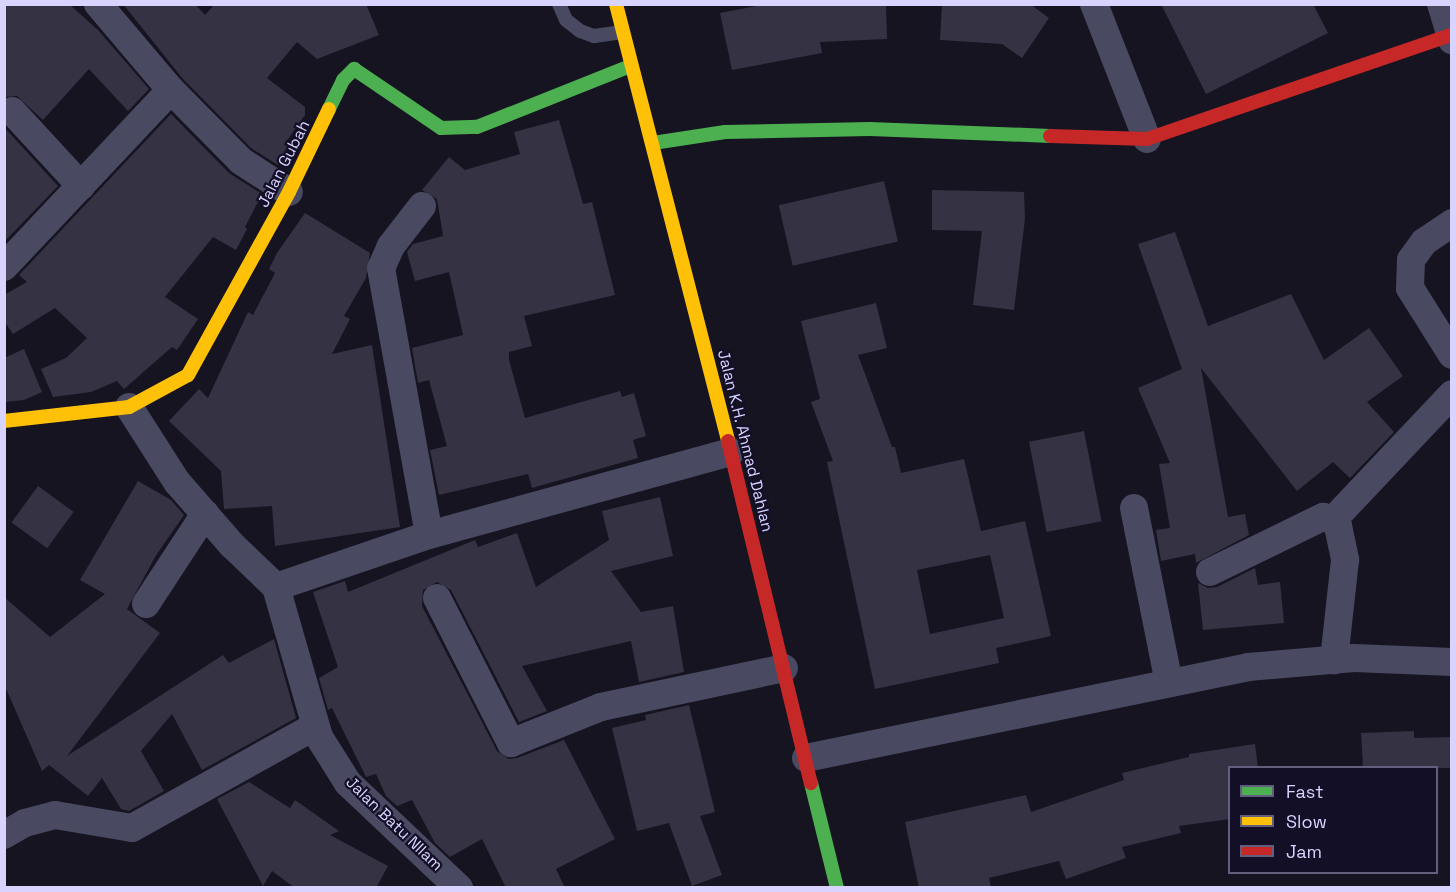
<!DOCTYPE html>
<style>
body{margin:0}
#map{position:relative;width:1456px;height:892px;overflow:hidden;background:#161421;font-family:"Space Grotesk",sans-serif}
div>[style]{position:absolute}
[style*='--x']{left:calc(var(--x)*1px);top:calc(var(--y)*1px);width:calc(var(--w)*1px);rotate:calc(var(--a)*1deg)}
.building>*{inset:0;background:#343243;transform-origin:0 0}
.lane>*{height:14px;margin:-7px;padding:0 7px;transform-origin:7px;border-radius:7px;background:#4a4962}
.street>*{height:28px;margin:-14px;padding:0 14px;transform-origin:14px;border-radius:14px;background:#4a4962}
.fast>*{height:14px;margin:-7px;padding:0 7px;transform-origin:7px;border-radius:7px;background:#4caf50}
.slow>*{height:14px;margin:-7px;padding:0 7px;transform-origin:7px;border-radius:7px;background:#ffc107}
.jam>*{height:14px;margin:-7px;padding:0 7px;transform-origin:7px;border-radius:7px;background:#c62828}
span{translate:-50% -50%;white-space:nowrap;text-align:center;line-height:1.15;-webkit-text-stroke:4.5px #130f26;paint-order:stroke}
.street-label{font-size:16px;color:#d9d4ff}
.frame{position:absolute;inset:0;border:6px solid #d9d4ff;pointer-events:none}
.legend{position:absolute;left:1228px;top:766px;width:210px;height:108px;box-sizing:border-box;background:#130f26;border:2px solid #625e7d;margin:0;padding:8px 10px;list-style:none;font-size:18px;color:#d9d4ff}
.legend li{display:flex;align-items:center;gap:12px;height:30px}
.legend b{width:30px;border:2px solid #625e7d}
</style>
<div id="map">
<div class="building">
<div style="clip-path:polygon(4px 4px,69px 4px,98px 30px,149px 89px,128px 111px,89px 69px,43px 120px,17px 96px,4px 97px)"></div>
<div style="clip-path:polygon(123px 4px,195px 4px,205px 15px,215px 4px,366px 4px,379px 35px,317px 59px,297px 42px,267px 78px,305px 107px,305px 115px,286px 142px,291px 146px,278px 165px,251px 148px,183px 79px)"></div>
<div style="clip-path:polygon(767px 4px,886px 4px,887px 39px,820px 42px,822px 53px,732px 70px,720px 13px)"></div>
<div style="clip-path:polygon(942px 4px,1030px 4px,1049px 18px,1022px 58px,1002px 44px,940px 40px)"></div>
<div style="clip-path:polygon(1161px 4px,1313px 4px,1328px 33px,1206px 94px)"></div>
<div style="clip-path:polygon(171px 114px,229px 173px,262px 194px,245px 227px,247px 229px,236px 250px,213px 237px,165px 297px,198px 319px,177px 350px,172px 347px,124px 389px,117px 381px,91px 392px,53px 397px,41px 369px,66px 358px,87px 338px,55px 308px,13px 334px,4px 321px,4px 295px,27px 282px,19px 275px)"></div>
<div style="clip-path:polygon(559px 120px,583px 204px,592px 202px,615px 295px,524px 316px,532px 346px,509px 352px,509px 360px,525px 418px,620px 391px,622px 397px,634px 393px,646px 436px,633px 440px,638px 458px,532px 488px,528px 474px,439px 495px,430px 450px,447px 446px,429px 380px,418px 383px,412px 348px,463px 335px,449px 272px,415px 281px,407px 252px,413px 244px,443px 236px,437px 199px,422px 190px,449px 157px,465px 170px,520px 154px,514px 132px)"></div>
<div style="clip-path:polygon(4px 127px,58px 186px,5px 241px,4px 241px)"></div>
<div style="left:884px;top:181px;width:62px;height:108px;rotate:77deg"></div>
<div style="clip-path:polygon(932px 190px,1024px 192px,1025px 219px,1014px 310px,973px 305px,982px 231px,932px 230px)"></div>
<div style="clip-path:polygon(305px 213px,370px 253px,366px 278px,344px 316px,350px 319px,332px 354px,372px 345px,400px 527px,275px 546px,272px 506px,224px 509px,221px 471px,169px 421px,199px 389px,208px 398px,248px 312px,253px 315px,275px 273px,269px 269px,277px 253px)"></div>
<div style="clip-path:polygon(1175px 232px,1208px 326px,1291px 294px,1324px 360px,1369px 328px,1403px 376px,1367px 402px,1394px 432px,1350px 478px,1333px 462px,1297px 491px,1201px 368px,1228px 517px,1245px 514px,1249px 535px,1196px 563px,1195px 554px,1161px 561px,1156px 530px,1170px 528px,1159px 464px,1170px 463px,1138px 388px,1182px 369px,1138px 244px)"></div>
<div style="clip-path:polygon(evenodd,876px 303px,887px 348px,858px 355px,892px 447px,895px 447px,901px 473px,964px 459px,981px 531px,1025px 521px,1051px 636px,996px 648px,999px 663px,875px 689px,827px 462px,833px 461px,811px 402px,820px 399px,801px 321px,876px 303px,990px 555px,1004px 618px,930px 634px,917px 570px,990px 555px)"></div>
<div style="clip-path:polygon(24px 349px,42px 392px,24px 400px,4px 402px,4px 358px)"></div>
<div style="left:1084px;top:431px;width:92px;height:56px;rotate:79deg"></div>
<div style="clip-path:polygon(138px 481px,171px 500px,184px 515px,155px 557px,127px 609px,160px 633px,67px 756px,223px 655px,229px 663px,274px 639px,296px 718px,202px 770px,172px 714px,141px 751px,164px 791px,129px 811px,121px 809px,102px 778px,88px 796px,49px 765px,42px 771px,4px 684px,4px 597px,50px 637px,105px 594px,80px 580px)"></div>
<div style="left:38px;top:486px;width:44px;height:45px;rotate:36deg"></div>
<div style="clip-path:polygon(660px 497px,673px 556px,611px 571px,641px 612px,673px 606px,684px 672px,639px 682px,631px 641px,522px 666px,547px 711px,519px 722px,451px 590px,437px 582px,423px 590px,422px 606px,497px 751px,509px 759px,517px 758px,564px 740px,615px 839px,556px 869px,565px 888px,506px 888px,482px 839px,450px 857px,435px 843px,412px 800px,397px 806px,386px 796px,376px 774px,366px 777px,332px 708px,328px 710px,319px 678px,338px 667px,313px 592px,345px 581px,348px 592px,475px 540px,478px 547px,517px 533px,536px 587px,609px 540px,602px 511px)"></div>
<div style="clip-path:polygon(1255px 568px,1258px 585px,1280px 582px,1284px 623px,1203px 630px,1198px 583px,1208px 588px,1217px 587px)"></div>
<div style="clip-path:polygon(689px 705px,715px 812px,700px 816px,722px 875px,692px 886px,669px 823px,637px 831px,612px 728px,646px 720px,645px 715px)"></div>
<div style="clip-path:polygon(1414px 731px,1414px 738px,1452px 737px,1452px 768px,1363px 768px,1361px 733px)"></div>
<div style="clip-path:polygon(1255px 744px,1258px 768px,1230px 768px,1230px 819px,1179px 826px,1181px 833px,1122px 847px,1126px 858px,1066px 879px,1059px 861px,989px 878px,991px 888px,919px 888px,905px 822px,1026px 795px,1031px 812px,1124px 780px,1122px 773px,1189px 757px,1189px 754px)"></div>
<div style="clip-path:polygon(249px 782px,290px 808px,295px 800px,339px 831px,330px 835px,388px 866px,376px 888px,295px 888px,272px 871px,263px 886px,217px 799px)"></div>
</div>
<div class="lane">
<div style="--x:559;--y:4;--w:17;--a:66"></div>
<div style="--x:566;--y:20;--w:18;--a:38"></div>
<div style="--x:580;--y:31;--w:15;--a:20"></div>
<div style="--x:594;--y:36;--w:29;--a:-8"></div>
</div>
<div class="street">
<div style="--x:98;--y:4;--w:113;--a:49.7"></div>
<div style="--x:171;--y:90;--w:100;--a:45.4"></div>
<div style="--x:241;--y:161;--w:57;--a:32.9"></div>
<div style="--x:1094;--y:4;--w:145;--a:68.6"></div>
<div style="--x:1441;--y:4;--w:38;--a:73"></div>
<div style="--x:12;--y:111;--w:102;--a:47.4"></div>
<div style="--x:422;--y:206;--w:51;--a:127.8"></div>
<div style="--x:391;--y:246;--w:24;--a:114"></div>
<div style="--x:381;--y:268;--w:271;--a:79.8"></div>
<div style="--x:1452;--y:223;--w:34;--a:146"></div>
<div style="--x:1424;--y:242;--w:22;--a:126"></div>
<div style="--x:1411;--y:260;--w:28;--a:92"></div>
<div style="--x:1410;--y:288;--w:79;--a:57.9"></div>
<div style="--x:4;--y:267;--w:243;--a:-46.7"></div>
<div style="--x:129;--y:407;--w:89;--a:57.4"></div>
<div style="--x:177;--y:482;--w:84;--a:48.9"></div>
<div style="--x:232;--y:545;--w:61;--a:43.7"></div>
<div style="--x:1134;--y:508;--w:178;--a:78.7"></div>
<div style="--x:1333;--y:520;--w:173;--a:-46.6"></div>
<div style="--x:1210;--y:572;--w:126;--a:-26"></div>
<div style="--x:1323;--y:517;--w:10;--a:17"></div>
<div style="--x:1333;--y:520;--w:8;--a:50"></div>
<div style="--x:1338;--y:526;--w:35;--a:78"></div>
<div style="--x:1345;--y:560;--w:101;--a:96.3"></div>
<div style="--x:276;--y:587;--w:162;--a:-18.8"></div>
<div style="--x:429;--y:535;--w:313;--a:-15.4"></div>
<div style="--x:276;--y:587;--w:156;--a:74"></div>
<div style="--x:319;--y:737;--w:54;--a:57.8"></div>
<div style="--x:348;--y:783;--w:153;--a:43.4"></div>
<div style="--x:437;--y:598;--w:163;--a:63"></div>
<div style="--x:511;--y:743;--w:97;--a:-21.8"></div>
<div style="--x:601;--y:707;--w:187;--a:-12"></div>
<div style="--x:146;--y:604;--w:108;--a:-56.8"></div>
<div style="--x:806;--y:758;--w:451;--a:-11.6"></div>
<div style="--x:1248;--y:667;--w:106;--a:-4.9"></div>
<div style="--x:1354;--y:658;--w:98;--a:2.3"></div>
<div style="--x:4;--y:835;--w:24;--a:-30"></div>
<div style="--x:25;--y:823;--w:31;--a:-15"></div>
<div style="--x:55;--y:815;--w:78;--a:9.6"></div>
<div style="--x:132;--y:828;--w:210;--a:-29.1"></div>
</div>
<div class="fast">
<div style="--x:329;--y:109;--w:32;--a:-64"></div>
<div style="--x:343;--y:80;--w:16;--a:-45"></div>
<div style="--x:354;--y:69;--w:105;--a:34.1"></div>
<div style="--x:441;--y:128;--w:36;--a:-2"></div>
<div style="--x:477;--y:127;--w:165;--a:-21.7"></div>
<div style="--x:653;--y:143;--w:73;--a:-8.7"></div>
<div style="--x:725;--y:132;--w:145;--a:-1.2"></div>
<div style="--x:870;--y:129;--w:180;--a:2.2"></div>
<div style="--x:811;--y:783;--w:108;--a:76.1"></div>
</div>
<div class="slow">
<div style="--x:616;--y:4;--w:451;--a:75.6"></div>
<div style="--x:4;--y:421;--w:126;--a:-6.4"></div>
<div style="--x:129;--y:407;--w:67;--a:-28.5"></div>
<div style="--x:188;--y:375;--w:209;--a:-61.1"></div>
<div style="--x:289;--y:192;--w:92;--a:-64.3"></div>
</div>
<div class="jam">
<div style="--x:1050;--y:136;--w:97;--a:1.8"></div>
<div style="--x:1147;--y:139;--w:320;--a:-18.9"></div>
<div style="--x:728;--y:441;--w:352;--a:76.4"></div>
</div>
<div class="street-label">
<span style="left:284px;top:164px;rotate:-63deg">Jalan Gubah</span>
<span style="left:745px;top:441px;rotate:76deg">Jalan K.H. Ahmad Dahlan</span>
<span style="left:394px;top:824px;rotate:44deg">Jalan Batu NIlam</span>
</div>
<div class="frame"></div>
<ul class="legend">
<li><b style="height:8px;background:#4caf50"></b>Fast</li>
<li><b style="height:8px;background:#ffc107"></b>Slow</li>
<li><b style="height:8px;background:#c62828"></b>Jam</li>
</ul>
</div>
